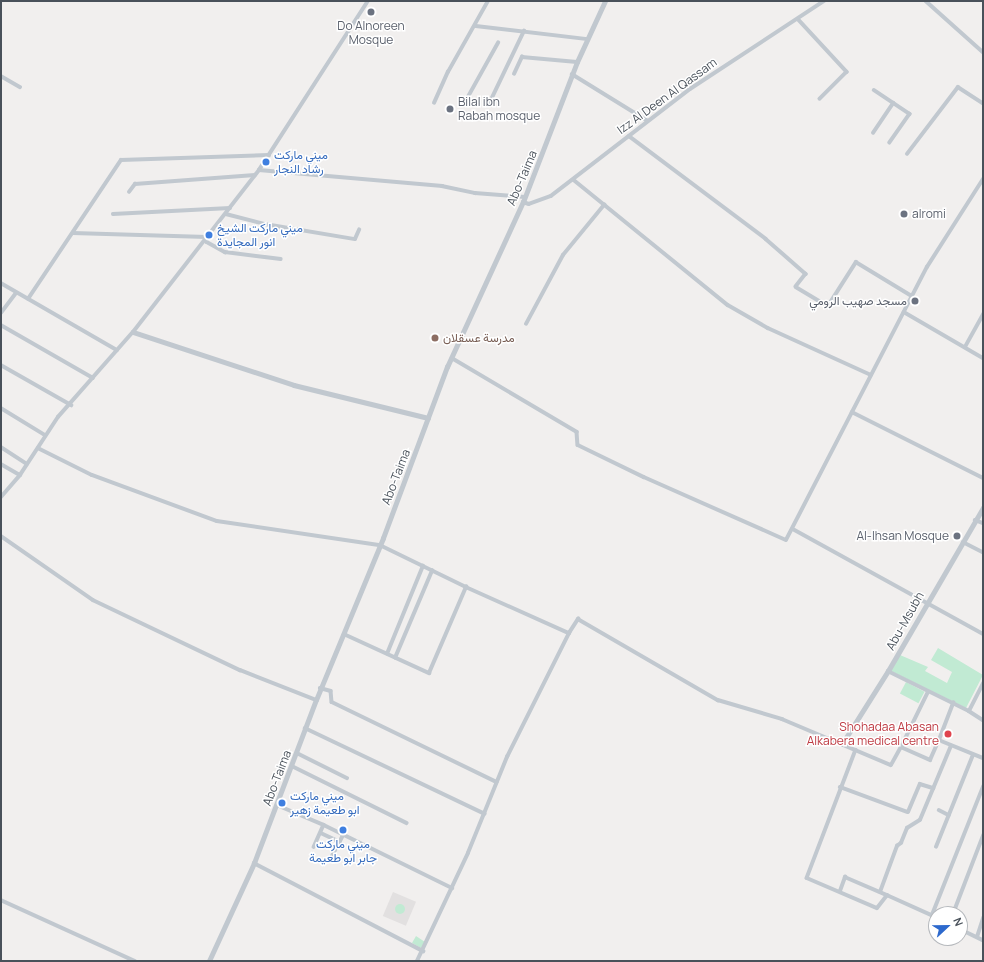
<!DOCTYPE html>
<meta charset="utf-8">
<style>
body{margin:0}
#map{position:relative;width:984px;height:962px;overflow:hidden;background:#f1efee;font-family:Manrope,Vazirmatn,sans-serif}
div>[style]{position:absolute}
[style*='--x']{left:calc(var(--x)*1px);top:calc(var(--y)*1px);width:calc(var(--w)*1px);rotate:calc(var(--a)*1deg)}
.education>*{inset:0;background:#e2e0e0;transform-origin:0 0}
.green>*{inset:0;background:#c1ead3;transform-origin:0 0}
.round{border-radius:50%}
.minor>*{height:3.5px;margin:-1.75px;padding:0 1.75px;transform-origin:1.75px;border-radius:1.75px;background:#c1c8cf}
.tertiary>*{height:4.5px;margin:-2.25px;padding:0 2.25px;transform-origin:2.25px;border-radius:2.25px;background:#c1c8cf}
.dots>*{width:11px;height:11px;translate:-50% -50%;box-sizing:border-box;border:2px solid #fff;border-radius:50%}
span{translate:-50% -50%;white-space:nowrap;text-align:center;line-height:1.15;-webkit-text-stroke:3px #fff;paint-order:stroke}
.worship-label{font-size:12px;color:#5b616d}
.left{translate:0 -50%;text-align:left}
.right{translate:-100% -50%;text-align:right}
.street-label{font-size:12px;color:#49515a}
.shop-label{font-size:12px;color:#366cbe}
.education-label{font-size:12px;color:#785e54}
.health-label{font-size:12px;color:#be3a42}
.frame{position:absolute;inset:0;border:2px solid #49515a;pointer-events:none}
.north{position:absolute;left:928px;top:906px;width:40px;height:40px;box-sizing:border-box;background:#fff;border:1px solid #b6b9bd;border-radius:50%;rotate:68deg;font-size:11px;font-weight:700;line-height:16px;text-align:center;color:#49515a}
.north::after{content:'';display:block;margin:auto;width:14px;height:18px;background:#2d69cd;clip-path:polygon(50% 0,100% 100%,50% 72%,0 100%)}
</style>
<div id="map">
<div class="education">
<div style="left:393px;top:892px;width:25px;height:26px;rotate:23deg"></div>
</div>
<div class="green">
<div style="clip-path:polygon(938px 648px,983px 675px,966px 708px,891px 671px,900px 655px,928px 667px,925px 671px,947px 683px,952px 672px,931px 660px)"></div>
<div style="left:906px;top:682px;width:21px;height:13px;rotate:28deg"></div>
<div class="round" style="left:395px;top:904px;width:10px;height:10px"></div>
<div style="clip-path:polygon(416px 936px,425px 942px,421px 948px,412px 943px)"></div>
</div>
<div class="minor">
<div style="--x:926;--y:1;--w:76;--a:41.8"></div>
<div style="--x:798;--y:19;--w:72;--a:47.2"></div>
<div style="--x:847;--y:72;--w:38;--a:135"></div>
<div style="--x:476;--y:26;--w:112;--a:6.7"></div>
<div style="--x:514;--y:74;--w:19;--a:-65"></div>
<div style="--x:522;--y:57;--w:55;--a:5.2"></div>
<div style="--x:572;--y:74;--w:89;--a:31.7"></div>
<div style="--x:1;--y:76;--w:22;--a:30"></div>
<div style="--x:874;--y:90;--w:43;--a:33.7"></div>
<div style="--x:910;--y:114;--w:35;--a:125"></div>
<div style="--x:434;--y:103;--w:34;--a:-66"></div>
<div style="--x:448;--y:72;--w:81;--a:-60.6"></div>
<div style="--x:464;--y:104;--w:70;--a:-60.9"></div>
<div style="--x:489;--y:104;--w:81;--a:-64.4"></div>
<div style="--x:873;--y:133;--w:36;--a:-56"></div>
<div style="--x:629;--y:136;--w:171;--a:36.9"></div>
<div style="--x:766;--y:239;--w:53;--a:41.2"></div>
<div style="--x:806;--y:274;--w:16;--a:128"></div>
<div style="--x:796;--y:287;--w:37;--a:31"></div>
<div style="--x:828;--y:306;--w:52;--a:-57.5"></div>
<div style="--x:856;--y:262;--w:66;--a:31.3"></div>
<div style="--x:907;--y:154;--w:84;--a:-52.7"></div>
<div style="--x:958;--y:87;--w:30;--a:33"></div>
<div style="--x:259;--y:170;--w:184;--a:5"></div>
<div style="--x:442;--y:186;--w:34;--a:12"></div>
<div style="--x:475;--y:193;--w:50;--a:4.6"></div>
<div style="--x:574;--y:180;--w:198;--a:39.1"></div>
<div style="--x:728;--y:305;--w:46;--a:29.9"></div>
<div style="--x:768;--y:328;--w:113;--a:24.5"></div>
<div style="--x:129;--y:192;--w:10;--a:-53"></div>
<div style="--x:135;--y:184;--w:120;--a:-4.3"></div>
<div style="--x:523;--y:202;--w:6;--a:18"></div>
<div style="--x:529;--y:204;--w:23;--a:-20"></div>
<div style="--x:551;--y:196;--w:175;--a:-37.6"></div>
<div style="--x:690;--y:89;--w:160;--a:-33.3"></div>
<div style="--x:113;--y:214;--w:117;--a:-2.9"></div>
<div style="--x:226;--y:214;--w:40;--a:14.4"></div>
<div style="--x:265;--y:224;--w:91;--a:9.5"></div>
<div style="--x:355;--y:239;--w:10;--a:-66"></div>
<div style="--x:73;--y:233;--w:134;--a:1.7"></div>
<div style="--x:207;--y:237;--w:5;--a:90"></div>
<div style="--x:207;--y:242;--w:21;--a:29"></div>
<div style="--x:225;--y:252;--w:56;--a:7.1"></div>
<div style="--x:1;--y:283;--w:134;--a:30"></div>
<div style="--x:28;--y:299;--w:167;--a:-56.2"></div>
<div style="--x:121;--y:160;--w:148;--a:-1.9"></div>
<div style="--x:904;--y:312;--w:91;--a:30.2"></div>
<div style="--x:1;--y:313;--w:25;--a:-53"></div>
<div style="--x:526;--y:324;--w:78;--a:-61.8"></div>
<div style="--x:563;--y:255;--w:65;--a:-50.6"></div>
<div style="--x:1;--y:325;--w:106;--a:29.9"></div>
<div style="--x:965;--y:347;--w:38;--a:-61"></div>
<div style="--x:452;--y:358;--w:145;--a:30.6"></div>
<div style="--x:577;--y:432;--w:13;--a:86"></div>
<div style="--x:578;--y:445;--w:73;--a:25.9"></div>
<div style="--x:644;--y:477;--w:155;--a:23.9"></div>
<div style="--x:786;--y:540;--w:307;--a:-62.7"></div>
<div style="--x:927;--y:267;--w:104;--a:-57.5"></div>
<div style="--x:1;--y:365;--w:81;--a:29.7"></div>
<div style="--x:1;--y:408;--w:52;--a:31.5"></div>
<div style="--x:852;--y:412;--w:147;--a:26.7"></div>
<div style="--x:1;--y:447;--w:31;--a:33"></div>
<div style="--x:38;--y:448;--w:60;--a:26.6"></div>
<div style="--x:92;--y:475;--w:133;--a:20.2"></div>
<div style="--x:217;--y:521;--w:165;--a:8.4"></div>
<div style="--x:380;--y:545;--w:96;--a:26"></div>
<div style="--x:466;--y:587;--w:113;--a:24.1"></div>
<div style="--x:569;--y:633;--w:17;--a:-57"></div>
<div style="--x:578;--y:619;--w:162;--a:30.1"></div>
<div style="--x:718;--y:700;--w:67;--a:16.5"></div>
<div style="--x:782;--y:719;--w:118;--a:22.9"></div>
<div style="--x:891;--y:765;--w:21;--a:-61"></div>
<div style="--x:901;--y:747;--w:32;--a:24"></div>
<div style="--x:930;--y:760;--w:22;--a:-66"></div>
<div style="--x:939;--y:740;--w:48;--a:22.2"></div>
<div style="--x:1;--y:464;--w:22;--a:30"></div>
<div style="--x:1;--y:497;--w:29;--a:-49"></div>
<div style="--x:20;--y:475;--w:69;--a:-56.8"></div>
<div style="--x:58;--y:417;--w:113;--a:-48.6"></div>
<div style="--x:133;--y:332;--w:205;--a:-52.1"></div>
<div style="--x:259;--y:170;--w:201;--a:-57.2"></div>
<div style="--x:975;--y:520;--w:9;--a:21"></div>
<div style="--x:793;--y:529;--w:217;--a:28.9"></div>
<div style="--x:1;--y:536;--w:112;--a:34.8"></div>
<div style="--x:93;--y:600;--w:163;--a:25.5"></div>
<div style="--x:240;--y:670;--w:82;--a:21.5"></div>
<div style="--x:963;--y:542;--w:22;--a:27"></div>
<div style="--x:344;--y:634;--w:94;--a:24.6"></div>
<div style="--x:429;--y:673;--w:94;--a:-66.7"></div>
<div style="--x:387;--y:654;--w:95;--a:-67.8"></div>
<div style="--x:395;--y:658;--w:95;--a:-67"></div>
<div style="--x:888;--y:671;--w:90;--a:26.3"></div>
<div style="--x:969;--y:711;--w:17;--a:33"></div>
<div style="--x:320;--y:688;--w:11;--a:15"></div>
<div style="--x:331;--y:691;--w:11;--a:85"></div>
<div style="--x:332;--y:702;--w:183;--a:25.9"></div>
<div style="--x:969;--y:711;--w:31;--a:-63"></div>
<div style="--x:305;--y:728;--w:199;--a:25.5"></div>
<div style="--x:939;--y:740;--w:40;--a:-69"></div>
<div style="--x:901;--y:747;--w:61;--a:-63.9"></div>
<div style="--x:856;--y:750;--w:137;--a:110.9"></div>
<div style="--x:807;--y:878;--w:76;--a:23.2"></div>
<div style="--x:877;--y:908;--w:16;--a:-52"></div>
<div style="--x:887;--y:895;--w:54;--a:24.2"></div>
<div style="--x:297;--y:753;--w:56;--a:26.6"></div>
<div style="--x:292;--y:766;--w:128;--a:26.4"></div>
<div style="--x:840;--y:787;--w:72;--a:20.2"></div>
<div style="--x:908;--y:812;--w:30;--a:-67"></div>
<div style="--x:920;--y:784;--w:14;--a:17"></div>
<div style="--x:277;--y:805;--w:51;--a:23.1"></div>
<div style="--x:324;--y:825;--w:24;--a:114"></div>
<div style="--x:939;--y:810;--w:11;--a:27"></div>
<div style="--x:324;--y:825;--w:143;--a:26.2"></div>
<div style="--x:321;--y:833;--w:21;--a:25"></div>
<div style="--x:936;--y:847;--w:99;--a:-68.1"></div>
<div style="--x:332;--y:856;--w:24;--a:-62"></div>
<div style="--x:254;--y:863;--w:191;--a:27.5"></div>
<div style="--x:840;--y:891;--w:15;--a:-70"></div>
<div style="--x:845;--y:877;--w:46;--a:23.2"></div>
<div style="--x:880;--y:892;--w:49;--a:-69.7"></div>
<div style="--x:897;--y:846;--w:5;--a:-37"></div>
<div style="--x:901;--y:843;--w:16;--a:-68"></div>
<div style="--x:907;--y:828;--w:15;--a:-32"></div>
<div style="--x:920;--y:820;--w:80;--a:-67.3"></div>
<div style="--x:1;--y:900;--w:147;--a:24.5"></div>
<div style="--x:953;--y:914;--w:84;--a:-69"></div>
<div style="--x:932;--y:915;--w:138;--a:-68.3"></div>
<div style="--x:960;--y:929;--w:25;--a:26"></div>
<div style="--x:977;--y:937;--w:20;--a:-72"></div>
<div style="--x:417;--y:961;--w:119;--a:-64.7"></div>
<div style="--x:468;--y:853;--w:104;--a:-67.9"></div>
<div style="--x:507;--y:757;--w:139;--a:-63.4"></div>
</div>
<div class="tertiary">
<div style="--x:133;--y:332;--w:169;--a:18.2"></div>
<div style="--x:294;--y:385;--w:138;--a:13.8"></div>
<div style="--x:842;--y:744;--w:86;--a:-57.8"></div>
<div style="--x:888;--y:671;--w:189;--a:-59.8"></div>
<div style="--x:209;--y:961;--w:108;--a:-65.3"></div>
<div style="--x:254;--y:863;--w:174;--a:-69.2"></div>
<div style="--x:316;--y:700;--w:175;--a:-67.5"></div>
<div style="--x:383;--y:538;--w:183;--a:-69.5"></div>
<div style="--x:447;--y:367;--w:182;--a:-65.3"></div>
<div style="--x:523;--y:202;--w:150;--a:-68.9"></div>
<div style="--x:577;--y:62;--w:67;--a:-65.3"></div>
</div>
<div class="dots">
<div style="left:371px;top:12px;background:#6b7280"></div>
<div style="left:450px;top:109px;background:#6b7280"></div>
<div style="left:266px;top:162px;background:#3f7fe0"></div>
<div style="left:904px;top:214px;background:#6b7280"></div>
<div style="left:209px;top:235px;background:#3f7fe0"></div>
<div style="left:915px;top:301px;background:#6b7280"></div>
<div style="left:435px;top:338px;background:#8d6e63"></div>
<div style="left:957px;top:536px;background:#6b7280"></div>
<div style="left:948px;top:734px;background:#e0444e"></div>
<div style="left:282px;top:803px;background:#3f7fe0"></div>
<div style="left:343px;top:830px;background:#3f7fe0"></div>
</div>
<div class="worship-label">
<span style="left:371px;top:33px">Do Alnoreen<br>Mosque</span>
<span class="left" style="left:458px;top:109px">Bilal ibn<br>Rabah mosque</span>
<span class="left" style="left:912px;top:214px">alromi</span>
<span class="right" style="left:907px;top:301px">مسجد صهيب الرومي</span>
<span class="right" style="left:949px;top:536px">Al-Ihsan Mosque</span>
</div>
<div class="street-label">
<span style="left:667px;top:96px;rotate:-36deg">Izz Al Deen Al Qassam</span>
<span style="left:522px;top:178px;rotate:-67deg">Abo-Taima</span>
<span style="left:396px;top:477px;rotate:-69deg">Abo-Taima</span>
<span style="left:905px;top:621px;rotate:-61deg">Abu-Msubh</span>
<span style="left:277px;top:778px;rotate:-69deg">Abo-Taima</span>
</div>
<div class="shop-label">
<span class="left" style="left:274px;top:162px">ميني ماركت<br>رشاد النجار</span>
<span class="left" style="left:217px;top:235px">ميني ماركت الشيخ<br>انور المجايدة</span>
<span class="left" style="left:290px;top:803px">ميني ماركت<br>ابو طعيمة زهير</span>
<span style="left:343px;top:851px">ميني ماركت<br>جابر ابو طعيمة</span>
</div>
<div class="education-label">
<span class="left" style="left:443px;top:338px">مدرسة عسقلان</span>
</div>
<div class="health-label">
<span class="right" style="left:939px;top:734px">Shohadaa Abasan<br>Alkabera medical centre</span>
</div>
<div class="frame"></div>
<div class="north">N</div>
</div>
